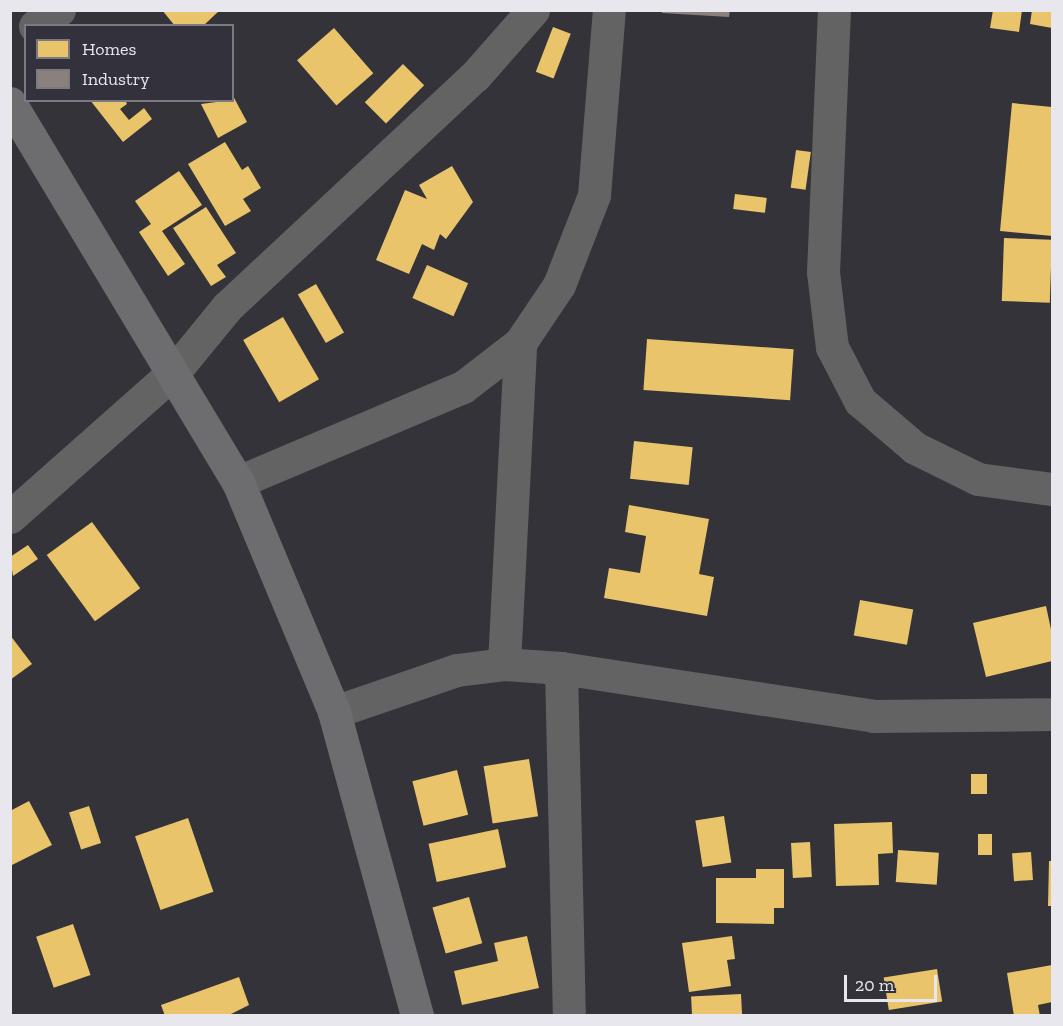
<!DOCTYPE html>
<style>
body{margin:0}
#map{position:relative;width:1063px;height:1026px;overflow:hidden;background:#343339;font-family:"Zilla Slab",serif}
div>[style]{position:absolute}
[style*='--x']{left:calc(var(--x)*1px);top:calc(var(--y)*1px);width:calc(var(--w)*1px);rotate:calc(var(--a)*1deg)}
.homes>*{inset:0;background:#e9c46a;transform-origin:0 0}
.industry>*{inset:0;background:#8a817c}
.street>*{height:33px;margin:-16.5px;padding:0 16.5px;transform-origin:16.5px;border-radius:16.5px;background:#636364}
.secondary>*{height:33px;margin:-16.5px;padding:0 16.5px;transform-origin:16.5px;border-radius:16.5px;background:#6d6d6f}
span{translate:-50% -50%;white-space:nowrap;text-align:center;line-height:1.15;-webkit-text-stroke:6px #33313b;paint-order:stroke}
.frame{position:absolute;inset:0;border:12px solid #e8e7ed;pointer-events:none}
.legend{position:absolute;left:24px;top:24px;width:210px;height:78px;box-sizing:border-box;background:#33313b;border:2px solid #7b7a82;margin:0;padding:8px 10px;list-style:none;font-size:18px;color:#e8e7ed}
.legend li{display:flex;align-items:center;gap:12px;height:30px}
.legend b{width:30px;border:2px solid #7b7a82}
.scale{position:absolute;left:844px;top:975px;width:93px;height:27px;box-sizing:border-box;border:3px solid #e8e7ed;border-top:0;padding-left:8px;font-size:18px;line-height:21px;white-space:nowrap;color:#e8e7ed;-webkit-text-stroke:4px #33313b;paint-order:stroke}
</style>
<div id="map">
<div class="homes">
<div style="clip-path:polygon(162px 10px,220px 10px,203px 26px,175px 26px)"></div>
<div style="clip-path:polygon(993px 10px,1022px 10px,1019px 32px,990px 28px)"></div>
<div style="clip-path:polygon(1032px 10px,1052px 10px,1052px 28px,1030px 24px)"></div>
<div style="left:553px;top:27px;width:19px;height:48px;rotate:21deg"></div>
<div style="left:334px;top:28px;width:60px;height:49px;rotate:49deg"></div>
<div style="left:403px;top:64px;width:30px;height:54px;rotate:45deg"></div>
<div style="clip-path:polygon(232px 94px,247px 122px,218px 138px,201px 104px,232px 100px)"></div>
<div style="clip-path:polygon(90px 100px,125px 100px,127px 104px,120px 109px,129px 120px,144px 108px,152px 119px,123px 142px)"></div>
<div style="clip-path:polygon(1012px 103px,1052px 107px,1052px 236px,1000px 231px)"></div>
<div style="clip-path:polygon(225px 142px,242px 170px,248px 166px,261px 188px,243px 199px,251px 211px,225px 226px,188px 164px)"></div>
<div style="left:796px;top:150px;width:15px;height:38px;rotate:8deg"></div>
<div style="clip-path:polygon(452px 166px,473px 202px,446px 239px,440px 234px,434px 250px,422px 244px,409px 274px,376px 260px,405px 190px,427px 199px,419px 185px)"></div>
<div style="clip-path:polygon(179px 171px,202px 205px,162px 231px,185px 264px,168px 276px,139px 232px,151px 224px,135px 201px)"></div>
<div style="left:735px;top:194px;width:32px;height:15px;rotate:7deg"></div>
<div style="clip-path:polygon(206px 207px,236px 253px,217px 265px,226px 277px,211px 286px,173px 228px)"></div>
<div style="left:1004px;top:238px;width:48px;height:63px;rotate:2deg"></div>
<div style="left:427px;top:265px;width:45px;height:36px;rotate:24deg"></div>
<div style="left:316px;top:284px;width:56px;height:21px;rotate:60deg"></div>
<div style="left:283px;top:317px;width:72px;height:46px;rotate:60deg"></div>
<div style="left:647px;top:339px;width:147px;height:51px;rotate:4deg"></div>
<div style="left:634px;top:441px;width:59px;height:38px;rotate:6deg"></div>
<div style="clip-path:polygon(629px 505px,709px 519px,699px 574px,714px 577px,707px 616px,604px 598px,609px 568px,640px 573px,646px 536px,625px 532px)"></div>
<div style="left:92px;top:522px;width:82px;height:56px;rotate:54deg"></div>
<div style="clip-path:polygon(28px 545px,38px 559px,13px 576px,10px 557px)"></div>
<div style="left:860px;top:600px;width:54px;height:36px;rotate:10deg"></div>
<div style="clip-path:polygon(1046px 606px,1052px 634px,1052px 661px,986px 677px,973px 623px)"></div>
<div style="clip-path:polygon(10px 635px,32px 664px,10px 680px)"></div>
<div style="left:529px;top:759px;width:58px;height:46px;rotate:81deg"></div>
<div style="left:457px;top:770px;width:46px;height:46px;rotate:76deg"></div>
<div style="left:987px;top:774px;width:20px;height:16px;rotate:90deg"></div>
<div style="clip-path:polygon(29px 801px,52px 845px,10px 866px,10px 811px)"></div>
<div style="left:89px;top:806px;width:39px;height:21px;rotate:72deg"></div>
<div style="left:724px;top:816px;width:47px;height:29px;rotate:81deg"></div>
<div style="left:188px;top:818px;width:78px;height:56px;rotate:71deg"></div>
<div style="clip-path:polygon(892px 822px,893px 853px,878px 854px,879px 885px,836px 886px,834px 824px)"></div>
<div style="left:498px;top:829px;width:39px;height:71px;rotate:78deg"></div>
<div style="left:978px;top:834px;width:14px;height:21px"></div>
<div style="left:810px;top:842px;width:35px;height:19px;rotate:87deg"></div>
<div style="left:898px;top:850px;width:41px;height:32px;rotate:4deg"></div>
<div style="left:1031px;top:852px;width:28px;height:19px;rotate:86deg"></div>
<div style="clip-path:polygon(1049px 861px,1052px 861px,1052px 906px,1048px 906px)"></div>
<div style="clip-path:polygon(756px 869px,784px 869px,784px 908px,774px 908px,774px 924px,716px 923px,716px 878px,756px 878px)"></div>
<div style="left:469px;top:897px;width:48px;height:38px;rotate:74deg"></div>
<div style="left:73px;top:924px;width:54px;height:39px;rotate:71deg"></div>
<div style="clip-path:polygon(527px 936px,539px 988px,462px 1005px,454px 971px,498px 961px,494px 943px)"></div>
<div style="clip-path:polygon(732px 936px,735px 959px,727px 960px,731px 986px,689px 992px,682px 943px)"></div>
<div style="clip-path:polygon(1052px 965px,1052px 1002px,1038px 1005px,1040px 1016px,1014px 1016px,1007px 973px)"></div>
<div style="left:937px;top:969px;width:33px;height:54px;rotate:81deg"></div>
<div style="clip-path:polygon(239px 977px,249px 1005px,227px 1016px,165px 1016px,161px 1005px)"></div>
<div style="left:741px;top:994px;width:22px;height:50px;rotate:87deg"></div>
</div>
<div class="industry">
<div style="clip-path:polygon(662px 10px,730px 10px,729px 17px,662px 13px)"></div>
</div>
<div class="street">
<div style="--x:834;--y:10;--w:262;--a:92.4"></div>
<div style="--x:823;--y:272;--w:76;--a:83.2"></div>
<div style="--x:832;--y:347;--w:61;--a:62.6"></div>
<div style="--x:860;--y:401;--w:72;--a:40.5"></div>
<div style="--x:915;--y:448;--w:70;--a:26.2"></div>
<div style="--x:978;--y:479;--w:75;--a:7.7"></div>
<div style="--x:35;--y:26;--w:29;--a:-34"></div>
<div style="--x:238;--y:482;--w:244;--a:-22.9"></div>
<div style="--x:463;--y:387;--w:72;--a:-37.7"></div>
<div style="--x:520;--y:343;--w:70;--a:-56.1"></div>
<div style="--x:559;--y:285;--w:97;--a:-68.7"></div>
<div style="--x:594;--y:195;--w:186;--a:-85.4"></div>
<div style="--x:10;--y:517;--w:217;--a:-41.5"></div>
<div style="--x:173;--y:373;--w:85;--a:-50.7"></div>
<div style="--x:227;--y:307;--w:339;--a:-43"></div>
<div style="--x:475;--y:76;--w:88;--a:-48.7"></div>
<div style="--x:504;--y:664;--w:321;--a:-87.1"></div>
<div style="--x:561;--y:668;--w:348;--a:88.7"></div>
<div style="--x:334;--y:712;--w:130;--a:-18.9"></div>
<div style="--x:457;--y:670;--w:47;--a:-7.3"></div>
<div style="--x:504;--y:664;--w:57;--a:4"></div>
<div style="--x:561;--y:668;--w:316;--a:8.7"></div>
<div style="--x:873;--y:716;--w:179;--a:-0.6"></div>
</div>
<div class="secondary">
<div style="--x:10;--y:103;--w:442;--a:59"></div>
<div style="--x:238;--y:482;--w:249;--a:67.3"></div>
<div style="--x:334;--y:712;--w:315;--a:74.7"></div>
</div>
<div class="frame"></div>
<ul class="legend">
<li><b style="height:16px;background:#e9c46a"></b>Homes</li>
<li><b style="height:16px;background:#8a817c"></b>Industry</li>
</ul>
<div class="scale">20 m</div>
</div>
